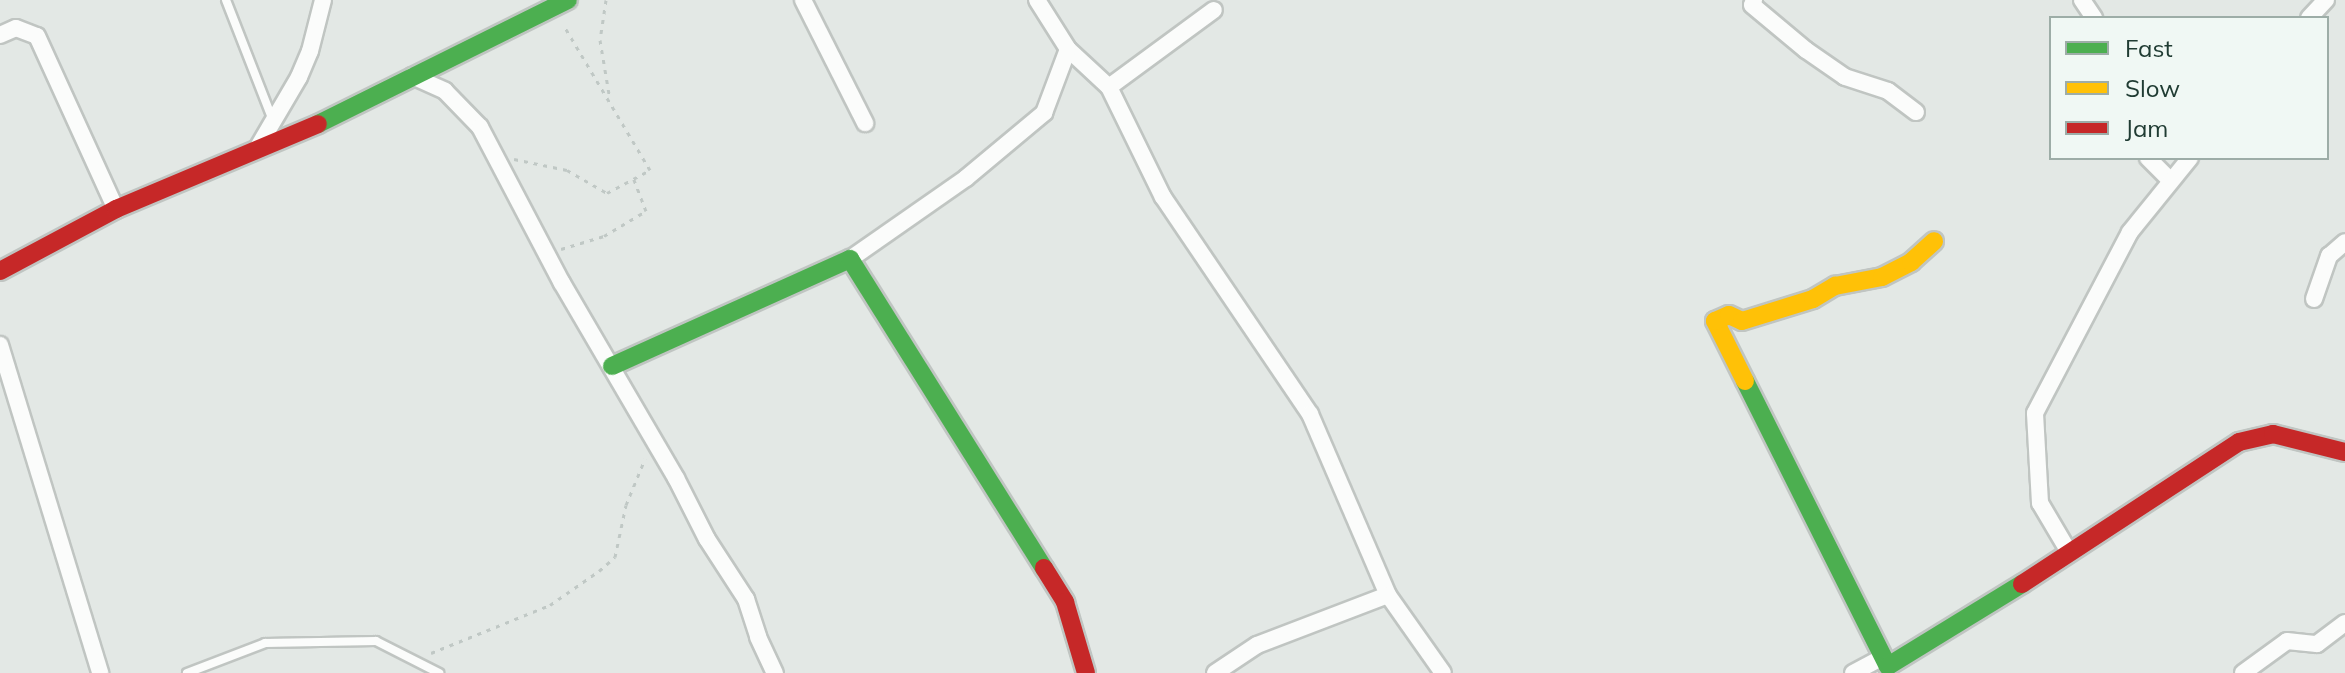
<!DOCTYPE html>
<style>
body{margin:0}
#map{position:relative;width:2345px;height:673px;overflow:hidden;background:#e3e8e5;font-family:Mulish,sans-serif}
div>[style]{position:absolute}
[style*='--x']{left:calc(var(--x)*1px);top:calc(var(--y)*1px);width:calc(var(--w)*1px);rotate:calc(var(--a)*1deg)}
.path>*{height:3px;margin-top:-1.5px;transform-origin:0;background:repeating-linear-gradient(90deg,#c0c8c5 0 4px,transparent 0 10px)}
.roads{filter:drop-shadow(2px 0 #c0c5c2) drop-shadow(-2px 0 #c0c5c2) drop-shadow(0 2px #c0c5c2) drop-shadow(0 -2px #c0c5c2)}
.lane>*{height:8px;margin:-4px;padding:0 4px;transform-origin:4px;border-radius:4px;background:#fbfcfb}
.street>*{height:16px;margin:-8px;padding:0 8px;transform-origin:8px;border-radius:8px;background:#fbfcfb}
.fast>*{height:18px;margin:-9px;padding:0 9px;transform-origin:9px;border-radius:9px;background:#4caf50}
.slow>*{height:18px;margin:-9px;padding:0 9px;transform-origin:9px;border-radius:9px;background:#ffc107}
.jam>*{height:18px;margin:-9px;padding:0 9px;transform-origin:9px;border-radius:9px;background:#c62828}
span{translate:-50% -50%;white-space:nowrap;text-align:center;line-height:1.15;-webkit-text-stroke:6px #f0f8f4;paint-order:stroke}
.legend{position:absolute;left:2049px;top:16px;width:280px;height:144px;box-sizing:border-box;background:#f0f8f4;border:2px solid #9dada7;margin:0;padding:10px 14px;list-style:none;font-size:24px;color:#203c33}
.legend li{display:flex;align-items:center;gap:16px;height:40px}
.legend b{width:40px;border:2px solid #9dada7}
</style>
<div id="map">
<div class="path">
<div style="--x:606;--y:0;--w:40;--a:98.5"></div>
<div style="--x:600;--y:40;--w:55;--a:80.5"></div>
<div style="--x:514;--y:159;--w:54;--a:11.7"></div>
<div style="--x:567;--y:170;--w:46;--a:29.9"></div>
<div style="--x:607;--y:193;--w:49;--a:-28.1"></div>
<div style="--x:650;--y:170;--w:168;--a:-120.8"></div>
<div style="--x:561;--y:249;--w:45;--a:-16.8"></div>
<div style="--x:604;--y:236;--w:49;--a:-30.8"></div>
<div style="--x:646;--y:211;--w:34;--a:-111"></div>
<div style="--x:431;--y:653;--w:128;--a:-22"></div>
<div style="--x:550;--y:605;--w:60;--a:-34.8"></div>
<div style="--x:599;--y:571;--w:21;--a:-41"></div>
<div style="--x:615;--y:557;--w:53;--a:-78.1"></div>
<div style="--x:626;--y:505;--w:50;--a:-67.6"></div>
</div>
<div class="roads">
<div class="lane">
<div style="--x:226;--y:0;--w:127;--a:68.7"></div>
<div style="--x:187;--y:673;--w:84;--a:-21"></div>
<div style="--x:265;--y:643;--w:111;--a:-1"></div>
<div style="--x:376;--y:641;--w:71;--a:26.9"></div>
</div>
<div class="street">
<div style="--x:803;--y:0;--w:138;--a:63.2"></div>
<div style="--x:1754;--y:0;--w:5;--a:112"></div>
<div style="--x:1752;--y:5;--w:70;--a:39.8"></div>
<div style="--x:1806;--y:50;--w:47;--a:34.7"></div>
<div style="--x:1845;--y:77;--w:45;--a:18"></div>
<div style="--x:1888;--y:91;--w:35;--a:37"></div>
<div style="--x:2082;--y:0;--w:22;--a:56"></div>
<div style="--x:2309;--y:18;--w:25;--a:-47"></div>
<div style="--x:0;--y:35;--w:17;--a:-24"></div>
<div style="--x:16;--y:28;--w:22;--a:21"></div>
<div style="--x:37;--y:36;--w:190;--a:65.5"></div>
<div style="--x:1068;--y:49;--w:56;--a:42.8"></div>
<div style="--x:1109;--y:87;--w:123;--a:63.9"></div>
<div style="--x:1163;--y:197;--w:262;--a:55.9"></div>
<div style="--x:1310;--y:414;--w:197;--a:66.7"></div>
<div style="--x:412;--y:76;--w:36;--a:24"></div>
<div style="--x:445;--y:91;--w:50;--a:45.8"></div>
<div style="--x:480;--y:127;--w:176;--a:62.3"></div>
<div style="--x:562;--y:283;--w:226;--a:59.7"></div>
<div style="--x:676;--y:478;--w:68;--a:63.1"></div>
<div style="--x:707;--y:539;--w:72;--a:57"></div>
<div style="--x:746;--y:599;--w:40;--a:72"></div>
<div style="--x:758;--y:637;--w:40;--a:65"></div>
<div style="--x:1109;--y:87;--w:130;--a:-36.3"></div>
<div style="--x:258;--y:147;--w:81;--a:-59.6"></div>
<div style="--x:299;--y:77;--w:28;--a:-67"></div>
<div style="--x:310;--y:51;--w:53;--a:-75.7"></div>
<div style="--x:2148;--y:158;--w:30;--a:45"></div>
<div style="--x:850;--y:259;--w:141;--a:-34.9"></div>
<div style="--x:966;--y:178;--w:102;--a:-39.8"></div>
<div style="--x:1044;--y:113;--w:68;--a:-69.4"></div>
<div style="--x:1068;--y:49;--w:58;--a:-122.3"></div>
<div style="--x:2314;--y:299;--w:46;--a:-70.8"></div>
<div style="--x:2329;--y:256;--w:21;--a:-41"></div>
<div style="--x:0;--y:345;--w:343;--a:73"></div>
<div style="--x:2069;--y:552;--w:57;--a:-120.6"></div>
<div style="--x:2040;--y:503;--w:90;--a:-93.2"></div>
<div style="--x:2035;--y:413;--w:204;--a:-62.3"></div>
<div style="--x:2130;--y:232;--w:95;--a:-51"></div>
<div style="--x:1215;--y:673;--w:50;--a:-33.7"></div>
<div style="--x:1257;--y:645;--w:140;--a:-20.9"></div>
<div style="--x:1388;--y:595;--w:95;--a:54.8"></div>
<div style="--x:1853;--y:673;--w:34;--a:-28"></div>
<div style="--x:2243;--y:673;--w:54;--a:-36"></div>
<div style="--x:2287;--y:641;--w:30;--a:6"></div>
<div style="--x:2317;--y:644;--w:35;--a:-37"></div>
</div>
<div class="fast">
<div style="--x:318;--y:124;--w:279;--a:-26.4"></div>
<div style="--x:612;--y:366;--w:261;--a:-24.2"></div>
<div style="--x:850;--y:259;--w:365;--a:57.9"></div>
<div style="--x:1745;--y:381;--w:319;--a:63.4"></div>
<div style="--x:1888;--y:666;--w:157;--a:-31.5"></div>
</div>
<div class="slow">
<div style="--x:1745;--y:381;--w:67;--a:-116.6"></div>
<div style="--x:1715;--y:321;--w:15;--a:-23"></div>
<div style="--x:1729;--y:315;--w:14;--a:25"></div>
<div style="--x:1742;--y:321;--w:74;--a:-17.2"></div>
<div style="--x:1813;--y:299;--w:26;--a:-31"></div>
<div style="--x:1835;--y:286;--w:48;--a:-10.8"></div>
<div style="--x:1882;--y:277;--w:33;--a:-27"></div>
<div style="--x:1911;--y:262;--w:31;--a:-42"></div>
</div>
<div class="jam">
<div style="--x:0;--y:271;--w:132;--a:-28.1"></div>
<div style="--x:116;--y:209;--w:219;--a:-22.8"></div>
<div style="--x:1044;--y:568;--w:40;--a:58"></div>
<div style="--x:1065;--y:602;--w:74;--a:73.5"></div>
<div style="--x:2022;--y:584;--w:259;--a:-33.2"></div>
<div style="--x:2239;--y:442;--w:35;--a:-13"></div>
<div style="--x:2273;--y:434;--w:74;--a:14"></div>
</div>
</div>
<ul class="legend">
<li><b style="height:10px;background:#4caf50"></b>Fast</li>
<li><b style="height:10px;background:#ffc107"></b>Slow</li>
<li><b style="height:10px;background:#c62828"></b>Jam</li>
</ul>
</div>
